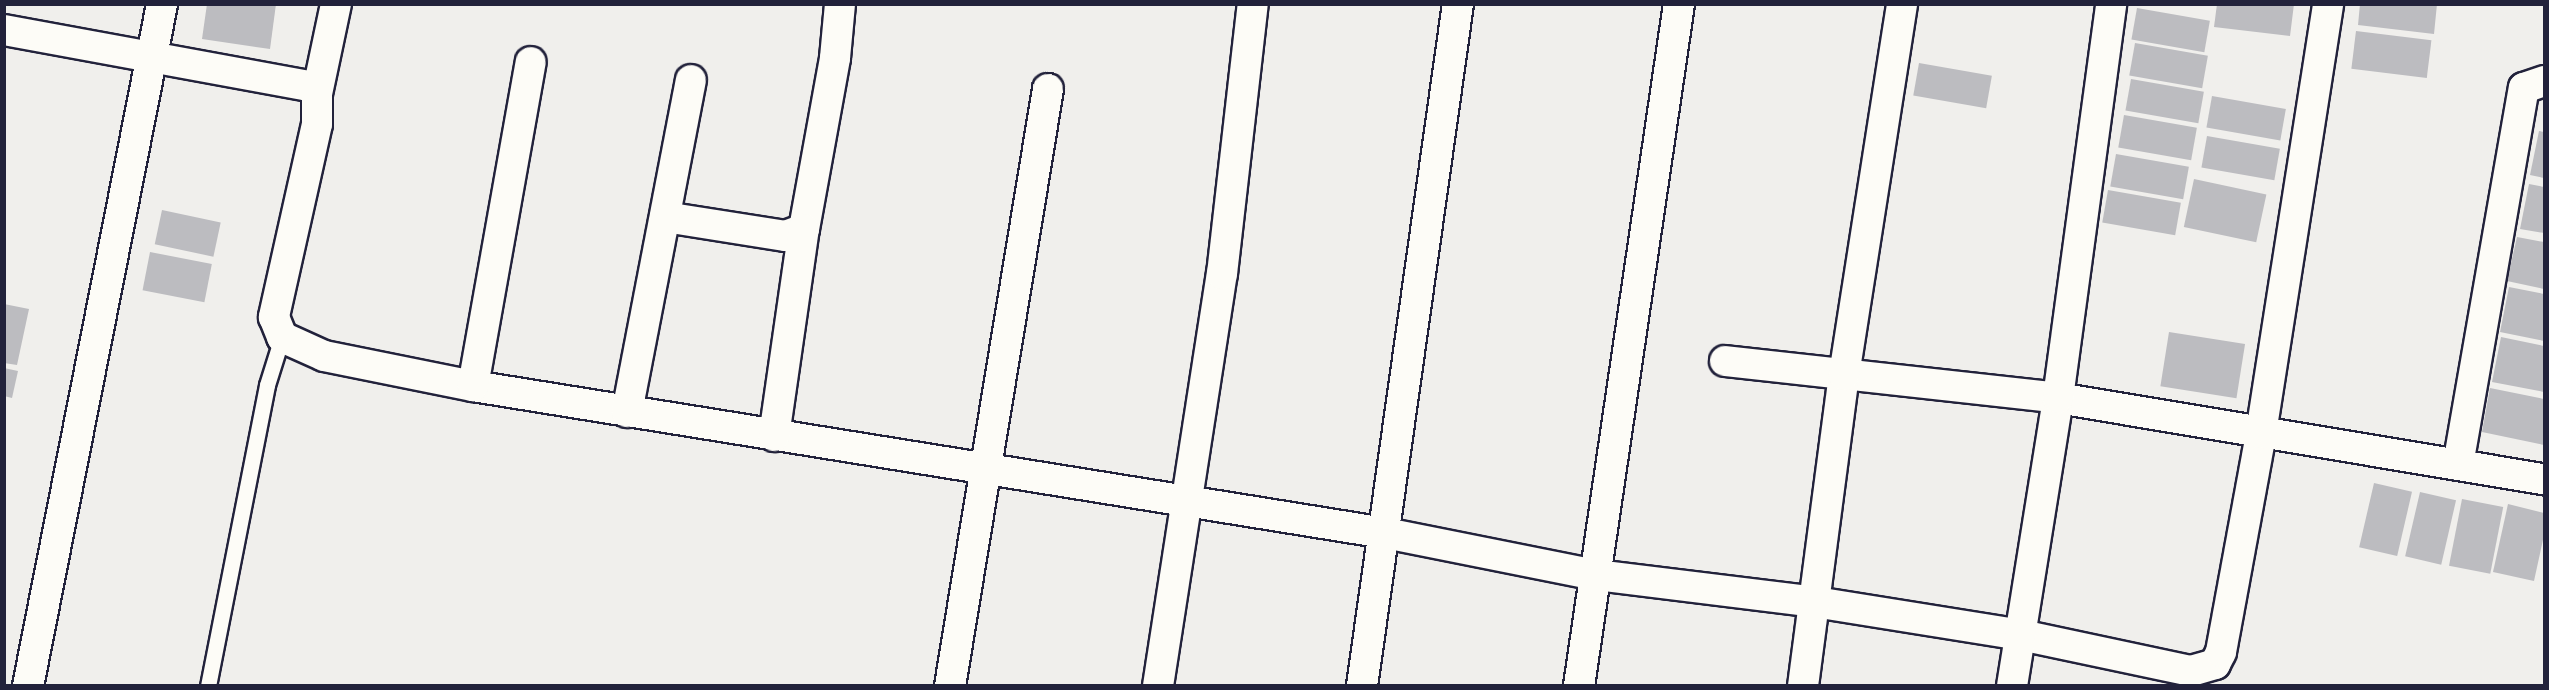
<!DOCTYPE html>
<style>
body{margin:0}
#map{position:relative;width:2549px;height:690px;overflow:hidden;background:#f0efec;font-family:Itim,sans-serif}
div>[style]{position:absolute}
[style*='--x']{left:calc(var(--x)*1px);top:calc(var(--y)*1px);width:calc(var(--w)*1px);rotate:calc(var(--a)*1deg)}
.building>*{inset:0;background:#bcbcc0;transform-origin:0 0}
.roads{filter:drop-shadow(2px 0 #22223b) drop-shadow(-2px 0 #22223b) drop-shadow(0 2px #22223b) drop-shadow(0 -2px #22223b)}
.service>*{height:15px;margin:-7.5px;padding:0 7.5px;transform-origin:7.5px;border-radius:7.5px;background:#fdfcf7}
.minor>*{height:30px;margin:-15px;padding:0 15px;transform-origin:15px;border-radius:15px;background:#fdfcf7}
span{translate:-50% -50%;white-space:nowrap;text-align:center;line-height:1.15;-webkit-text-stroke:5px #fdfcf7;paint-order:stroke}
.frame{position:absolute;inset:0;border:6px solid #22223b;pointer-events:none}
</style>
<div id="map">
<div class="building">
<div style="clip-path:polygon(207px 4px,276px 4px,270px 49px,202px 39px)"></div>
<div style="clip-path:polygon(2217px 4px,2294px 4px,2290px 36px,2214px 27px)"></div>
<div style="clip-path:polygon(2360px 4px,2437px 4px,2434px 34px,2358px 25px)"></div>
<div style="left:2137px;top:8px;width:74px;height:32px;rotate:10deg"></div>
<div style="left:2356px;top:31px;width:76px;height:38px;rotate:7deg"></div>
<div style="left:2135px;top:43px;width:74px;height:33px;rotate:10deg"></div>
<div style="left:1919px;top:63px;width:74px;height:33px;rotate:10deg"></div>
<div style="left:2131px;top:79px;width:74px;height:32px;rotate:10deg"></div>
<div style="left:2212px;top:96px;width:75px;height:32px;rotate:10deg"></div>
<div style="left:2124px;top:115px;width:74px;height:33px;rotate:10deg"></div>
<div style="clip-path:polygon(2539px 131px,2544px 132px,2544px 178px,2530px 175px)"></div>
<div style="left:2207px;top:136px;width:74px;height:32px;rotate:10deg"></div>
<div style="left:2116px;top:154px;width:74px;height:33px;rotate:10deg"></div>
<div style="left:2194px;top:179px;width:74px;height:49px;rotate:12deg"></div>
<div style="clip-path:polygon(2529px 184px,2544px 187px,2544px 233px,2520px 229px)"></div>
<div style="left:2108px;top:190px;width:74px;height:33px;rotate:10deg"></div>
<div style="left:162px;top:210px;width:60px;height:35px;rotate:12deg"></div>
<div style="clip-path:polygon(2517px 237px,2544px 242px,2544px 289px,2507px 281px)"></div>
<div style="left:150px;top:252px;width:63px;height:39px;rotate:11deg"></div>
<div style="clip-path:polygon(2509px 287px,2544px 294px,2544px 341px,2500px 332px)"></div>
<div style="clip-path:polygon(4px 304px,29px 309px,17px 365px,4px 363px)"></div>
<div style="left:2169px;top:332px;width:77px;height:55px;rotate:9deg"></div>
<div style="clip-path:polygon(2501px 337px,2544px 346px,2544px 392px,2492px 382px)"></div>
<div style="clip-path:polygon(4px 368px,18px 371px,12px 398px,4px 396px)"></div>
<div style="clip-path:polygon(2490px 388px,2544px 399px,2544px 445px,2482px 432px)"></div>
<div style="left:2374px;top:483px;width:39px;height:66px;rotate:13deg"></div>
<div style="left:2420px;top:492px;width:37px;height:66px;rotate:13deg"></div>
<div style="left:2462px;top:499px;width:42px;height:68px;rotate:11deg"></div>
<div style="clip-path:polygon(2508px 504px,2544px 513px,2544px 535px,2534px 581px,2493px 572px)"></div>
</div>
<div class="roads">
<div class="service">
<div style="--x:208;--y:686;--w:307;--a:-78.9"></div>
<div style="--x:267;--y:385;--w:50;--a:-72.6"></div>
</div>
<div class="minor">
<div style="--x:4;--y:30;--w:310;--a:10.4"></div>
<div style="--x:309;--y:86;--w:11;--a:45"></div>
<div style="--x:317;--y:94;--w:30;--a:90"></div>
<div style="--x:317;--y:124;--w:198;--a:102.6"></div>
<div style="--x:274;--y:317;--w:22;--a:68"></div>
<div style="--x:282;--y:337;--w:46;--a:24.3"></div>
<div style="--x:324;--y:356;--w:152;--a:11.4"></div>
<div style="--x:473;--y:386;--w:924;--a:9.16"></div>
<div style="--x:1385;--y:533;--w:215;--a:11.3"></div>
<div style="--x:1596;--y:575;--w:221;--a:7"></div>
<div style="--x:1815;--y:602;--w:209;--a:9.1"></div>
<div style="--x:2021;--y:635;--w:174;--a:12"></div>
<div style="--x:2191;--y:671;--w:25;--a:-16"></div>
<div style="--x:2215;--y:664;--w:13;--a:-63"></div>
<div style="--x:2221;--y:652;--w:223;--a:-79.6"></div>
<div style="--x:2261;--y:433;--w:434;--a:-81.1"></div>
<div style="--x:317;--y:94;--w:92;--a:-78.1"></div>
<div style="--x:665;--y:217;--w:121;--a:9"></div>
<div style="--x:785;--y:236;--w:20;--a:-20"></div>
<div style="--x:804;--y:229;--w:174;--a:-79.7"></div>
<div style="--x:835;--y:58;--w:54;--a:-84.7"></div>
<div style="--x:1725;--y:361;--w:335;--a:6.3"></div>
<div style="--x:2058;--y:398;--w:493;--a:9.5"></div>
<div style="--x:473;--y:386;--w:329;--a:-79.9"></div>
<div style="--x:627;--y:412;--w:338;--a:-79.1"></div>
<div style="--x:774;--y:436;--w:209;--a:-81.8"></div>
<div style="--x:2458;--y:465;--w:383;--a:-80.1"></div>
<div style="--x:2524;--y:88;--w:21;--a:-19"></div>
<div style="--x:28;--y:686;--w:695;--a:-78.88"></div>
<div style="--x:950;--y:686;--w:605;--a:-80.68"></div>
<div style="--x:1158;--y:686;--w:417;--a:-81.2"></div>
<div style="--x:1222;--y:274;--w:272;--a:-83.5"></div>
<div style="--x:1362;--y:686;--w:689;--a:-81.99"></div>
<div style="--x:1579;--y:686;--w:689;--a:-81.66"></div>
<div style="--x:1803;--y:686;--w:314;--a:-82.5"></div>
<div style="--x:1844;--y:375;--w:376;--a:-81.1"></div>
<div style="--x:2012;--y:686;--w:292;--a:-80.9"></div>
<div style="--x:2058;--y:398;--w:398;--a:-82.3"></div>
</div>
</div>
<div class="frame"></div>
</div>
